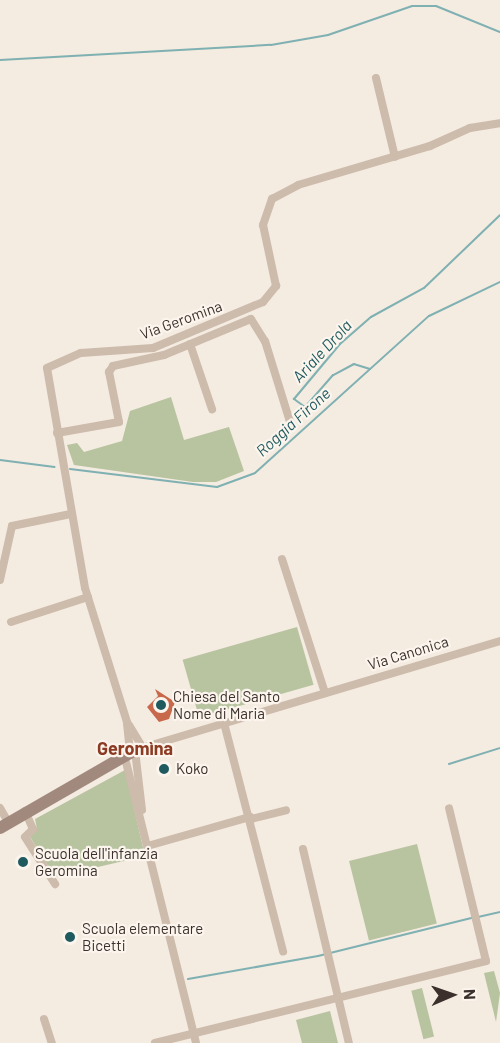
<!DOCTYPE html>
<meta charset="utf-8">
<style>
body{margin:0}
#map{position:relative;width:500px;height:1043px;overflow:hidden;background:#f4ebe1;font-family:Barlow,sans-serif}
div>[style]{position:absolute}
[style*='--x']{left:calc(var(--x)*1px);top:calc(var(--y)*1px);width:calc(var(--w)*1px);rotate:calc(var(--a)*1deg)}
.green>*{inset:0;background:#b8c4a0;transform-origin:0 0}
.stream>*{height:2px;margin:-1px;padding:0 1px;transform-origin:1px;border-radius:1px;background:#7fb0b2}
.building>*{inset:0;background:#c8694b}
.street>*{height:8px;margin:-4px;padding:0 4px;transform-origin:4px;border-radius:4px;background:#cdbbac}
.secondary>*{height:12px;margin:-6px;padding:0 6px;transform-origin:6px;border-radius:6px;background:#a18a7d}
.dots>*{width:16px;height:16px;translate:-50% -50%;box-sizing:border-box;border:3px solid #fbf5ee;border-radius:50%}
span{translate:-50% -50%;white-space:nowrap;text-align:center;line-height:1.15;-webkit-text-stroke:4.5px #fbf5ee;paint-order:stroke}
.street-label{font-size:15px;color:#3b302b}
.poi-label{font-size:15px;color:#3b302b}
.left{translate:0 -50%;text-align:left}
.water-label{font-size:16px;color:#1f5a5e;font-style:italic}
.quarter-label{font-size:18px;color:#8c3b22;font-weight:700}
.north{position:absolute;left:422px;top:965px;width:60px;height:60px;-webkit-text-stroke:4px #fbf5ee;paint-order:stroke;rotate:88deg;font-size:16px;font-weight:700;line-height:24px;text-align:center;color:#3b302b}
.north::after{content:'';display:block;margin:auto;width:21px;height:27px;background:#3b302b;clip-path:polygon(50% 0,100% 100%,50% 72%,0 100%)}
</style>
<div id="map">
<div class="green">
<div style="clip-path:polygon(171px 397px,184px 440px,229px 427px,244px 471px,216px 482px,193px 482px,74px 465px,67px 445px,77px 443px,84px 452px,122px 441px,130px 411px)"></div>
<div style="left:297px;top:627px;width:60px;height:119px;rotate:74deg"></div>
<div style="clip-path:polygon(125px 770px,145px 856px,55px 877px,30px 837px,37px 829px,35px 819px)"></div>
<div style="left:417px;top:844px;width:82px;height:70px;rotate:76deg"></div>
<div style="clip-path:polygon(494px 971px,500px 993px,496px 1022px,484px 973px)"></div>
<div style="left:422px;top:988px;width:50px;height:11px;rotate:76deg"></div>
<div style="clip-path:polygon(330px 1011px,338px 1043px,302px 1043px,296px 1020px)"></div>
</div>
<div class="stream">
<div style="--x:0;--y:60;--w:271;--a:-3.2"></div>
<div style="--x:271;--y:45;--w:58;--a:-10"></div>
<div style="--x:328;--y:35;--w:89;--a:-19"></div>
<div style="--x:412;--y:6;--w:24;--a:0"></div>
<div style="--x:436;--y:6;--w:69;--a:22.1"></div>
<div style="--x:370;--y:369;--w:17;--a:-163"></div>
<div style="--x:354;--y:364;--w:24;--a:152"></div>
<div style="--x:333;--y:375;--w:43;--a:131.2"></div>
<div style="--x:305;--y:407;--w:14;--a:-144"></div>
<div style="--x:294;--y:399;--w:72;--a:-50.1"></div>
<div style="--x:340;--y:344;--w:41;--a:-41.1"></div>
<div style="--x:371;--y:317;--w:60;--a:-28.7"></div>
<div style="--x:424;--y:288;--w:105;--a:-43.8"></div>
<div style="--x:0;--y:460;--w:55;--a:7.3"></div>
<div style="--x:70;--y:469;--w:148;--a:7"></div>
<div style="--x:217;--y:487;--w:40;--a:-20.2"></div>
<div style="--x:255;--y:473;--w:234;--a:-42.1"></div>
<div style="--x:429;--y:316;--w:79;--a:-25.6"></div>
<div style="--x:449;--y:764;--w:53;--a:-17.4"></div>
<div style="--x:478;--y:917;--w:23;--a:-13"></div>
<div style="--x:188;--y:979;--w:132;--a:-10"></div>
<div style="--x:318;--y:956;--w:159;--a:-13.9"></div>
</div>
<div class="building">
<div style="clip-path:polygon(155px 689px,175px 702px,169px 719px,159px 722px,147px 707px,158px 696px)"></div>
</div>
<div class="street">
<div style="--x:376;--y:78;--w:81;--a:76.5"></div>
<div style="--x:190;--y:344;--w:69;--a:71.3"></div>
<div style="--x:57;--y:433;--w:63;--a:-10.1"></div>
<div style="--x:119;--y:422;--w:51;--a:-101.3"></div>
<div style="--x:109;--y:372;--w:7;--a:-56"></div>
<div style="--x:113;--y:366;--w:52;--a:-12.2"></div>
<div style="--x:164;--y:355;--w:94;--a:-22.5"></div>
<div style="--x:251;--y:319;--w:26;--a:58"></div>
<div style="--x:265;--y:341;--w:88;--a:72.8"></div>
<div style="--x:282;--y:559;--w:141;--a:72.2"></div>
<div style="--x:0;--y:580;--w:55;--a:-77.5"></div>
<div style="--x:12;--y:526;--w:60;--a:-11.5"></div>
<div style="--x:11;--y:622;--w:81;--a:-18"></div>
<div style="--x:224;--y:723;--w:236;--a:75.5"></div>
<div style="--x:129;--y:725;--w:27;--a:59"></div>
<div style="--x:130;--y:752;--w:30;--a:-96"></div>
<div style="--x:127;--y:722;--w:140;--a:-107.4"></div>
<div style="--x:85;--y:588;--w:223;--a:-99.8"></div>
<div style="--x:47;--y:368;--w:37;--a:-24"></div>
<div style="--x:81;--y:353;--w:72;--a:-4"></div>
<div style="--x:153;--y:348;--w:119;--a:-22.7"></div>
<div style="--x:263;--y:302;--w:21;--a:-51"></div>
<div style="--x:276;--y:286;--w:62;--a:-102"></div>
<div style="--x:263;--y:225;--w:28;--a:-71"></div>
<div style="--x:272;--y:199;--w:30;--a:-28"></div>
<div style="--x:298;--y:185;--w:138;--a:-16.5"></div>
<div style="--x:430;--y:146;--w:44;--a:-24.2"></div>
<div style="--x:470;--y:128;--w:30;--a:-9"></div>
<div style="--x:124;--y:754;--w:298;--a:76"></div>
<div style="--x:0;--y:808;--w:16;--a:60"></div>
<div style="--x:142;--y:810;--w:60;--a:-96.7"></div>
<div style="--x:135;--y:750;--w:381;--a:-16.6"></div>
<div style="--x:25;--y:811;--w:20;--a:66"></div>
<div style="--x:33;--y:829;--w:11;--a:135"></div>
<div style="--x:25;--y:837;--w:56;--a:57.4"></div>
<div style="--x:251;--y:819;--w:36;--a:-14"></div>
<div style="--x:151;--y:845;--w:103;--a:-15.8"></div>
<div style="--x:303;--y:849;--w:199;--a:76.7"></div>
<div style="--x:44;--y:1019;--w:25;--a:72"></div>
<div style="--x:155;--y:1043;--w:341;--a:-13.9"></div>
<div style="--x:486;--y:961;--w:157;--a:-103.6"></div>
</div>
<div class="secondary">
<div style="--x:0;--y:828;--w:156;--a:-30"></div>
</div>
<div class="dots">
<div style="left:161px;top:705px;background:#1f5a5e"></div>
<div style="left:164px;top:769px;background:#1f5a5e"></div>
<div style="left:23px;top:862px;background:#1f5a5e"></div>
<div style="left:70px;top:937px;background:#1f5a5e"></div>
</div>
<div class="street-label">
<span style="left:181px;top:320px;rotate:-20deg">Via Geromina</span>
<span style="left:408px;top:653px;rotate:-17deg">Via Canonica</span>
</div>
<div class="poi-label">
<span class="left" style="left:173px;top:705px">Chiesa del Santo<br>Nome di Maria</span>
<span class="left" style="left:176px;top:769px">Koko</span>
<span class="left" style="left:35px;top:862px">Scuola dell'infanzia<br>Geromina</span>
<span class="left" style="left:82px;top:937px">Scuola elementare<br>Bicetti</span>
</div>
<div class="water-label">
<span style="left:322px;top:351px;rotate:-47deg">Ariale Drola</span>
<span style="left:293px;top:422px;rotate:-42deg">Roggia Firone</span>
</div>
<div class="quarter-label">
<span style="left:135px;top:748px">Geromìna</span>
</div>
<div class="north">N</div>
</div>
